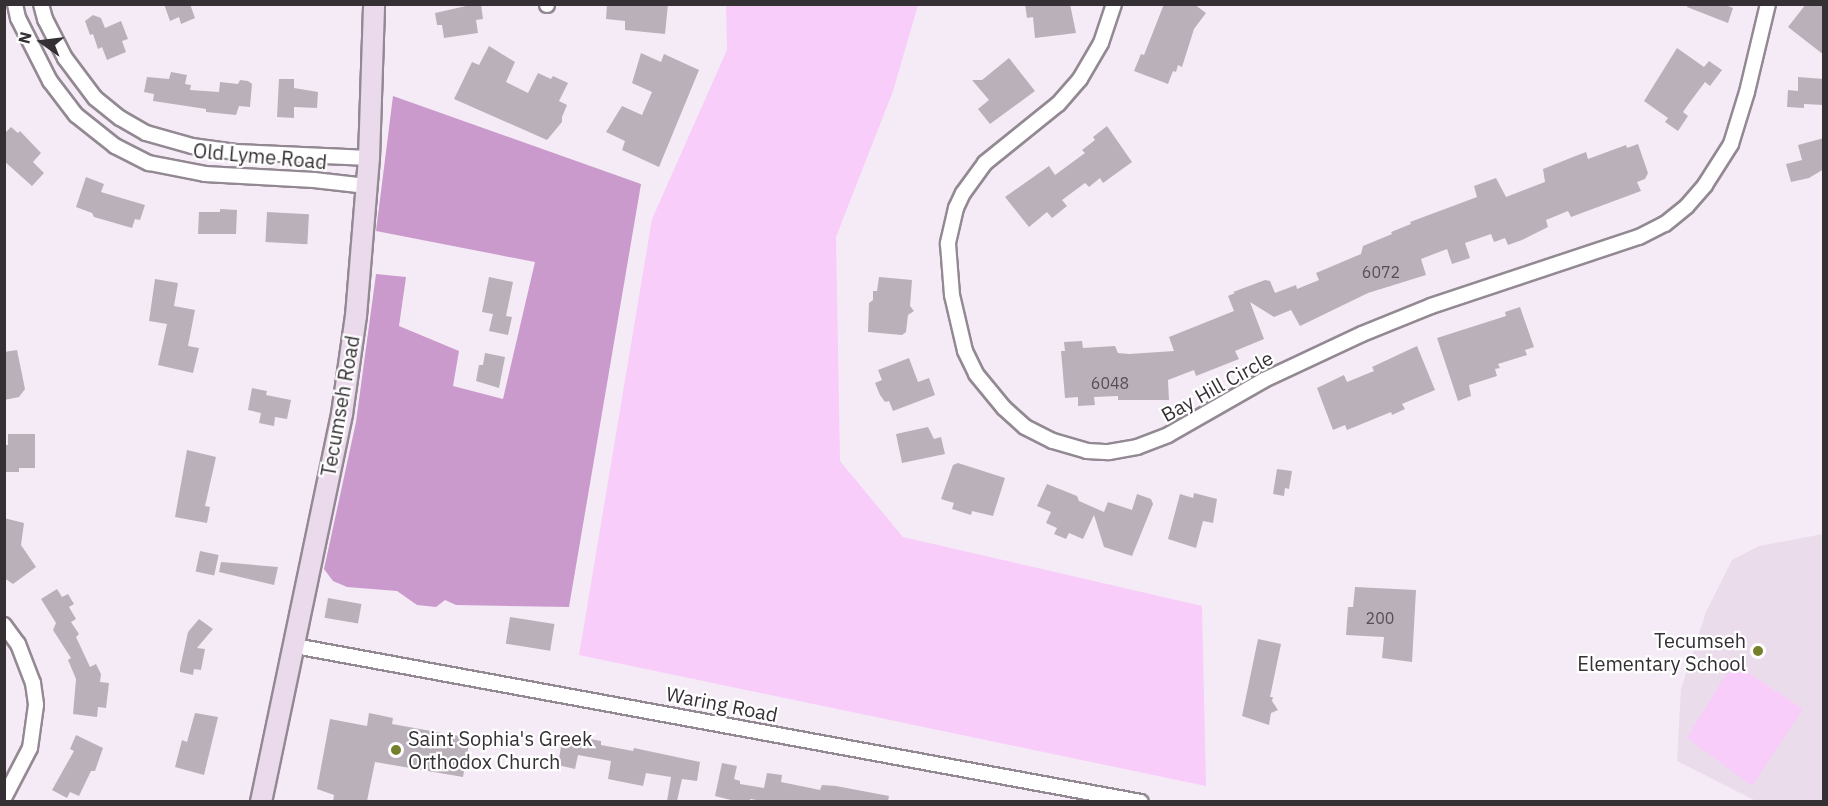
<!DOCTYPE html>
<style>
body{margin:0}
#map{position:relative;width:1828px;height:806px;overflow:hidden;background:#f5ebf6;font-family:"IBM Plex Sans",sans-serif}
div>[style]{position:absolute}
[style*='--x']{left:calc(var(--x)*1px);top:calc(var(--y)*1px);width:calc(var(--w)*1px);rotate:calc(var(--a)*1deg)}
.built>*{inset:0;background:#eadceb}
.green>*{inset:0;background:#f8cdfa}
.forest>*{inset:0;background:#cb9acd}
.building>*{inset:0;background:#bab0ba;transform-origin:0 0}
.roads{filter:drop-shadow(2px 0 #938993) drop-shadow(-2px 0 #938993) drop-shadow(0 2px #938993) drop-shadow(0 -2px #938993)}
.street>*{height:14px;margin:-7px;padding:0 7px;transform-origin:7px;border-radius:7px;background:#fff}
.secondary>*{height:20px;margin:-10px;padding:0 10px;transform-origin:10px;border-radius:10px;background:#ebdaec}
.dots>*{width:16px;height:16px;translate:-50% -50%;box-sizing:border-box;border:3px solid #fff;border-radius:50%}
span{translate:-50% -50%;white-space:nowrap;text-align:center;line-height:1.15;-webkit-text-stroke:4.5px #fff;paint-order:stroke}
.number-label{font-size:16px;color:#565056}
.number-label span{-webkit-text-stroke-width:0}
.street-label{font-size:20px;color:#343034}
.poi-label{font-size:20px;color:#343034}
.right{translate:-100% -50%;text-align:right}
.left{translate:0 -50%;text-align:left}
.frame{position:absolute;inset:0;border:6px solid #343034;pointer-events:none}
.north{position:absolute;left:12px;top:12px;width:60px;height:60px;-webkit-text-stroke:4px #fff;paint-order:stroke;rotate:284deg;font-size:16px;font-weight:700;line-height:24px;text-align:center;color:#343034}
.north::after{content:'';display:block;margin:auto;width:21px;height:27px;background:#343034;clip-path:polygon(50% 0,100% 100%,50% 72%,0 100%)}
</style>
<div id="map">
<div class="built">
<div style="clip-path:polygon(1823px 534px,1823px 801px,1756px 801px,1677px 761px,1681px 689px,1706px 612px,1732px 560px,1759px 546px)"></div>
</div>
<div class="green">
<div style="clip-path:polygon(726px 5px,918px 5px,893px 91px,836px 237px,840px 461px,903px 537px,1202px 606px,1206px 786px,579px 655px,652px 219px,727px 50px)"></div>
<div style="clip-path:polygon(1743px 669px,1803px 709px,1752px 786px,1687px 738px,1726px 674px)"></div>
</div>
<div class="forest">
<div style="clip-path:polygon(393px 96px,641px 184px,569px 607px,456px 605px,445px 600px,436px 607px,417px 605px,397px 591px,347px 587px,333px 581px,324px 569px,356px 422px,376px 274px,406px 277px,399px 326px,459px 351px,453px 386px,503px 399px,535px 262px,376px 231px)"></div>
</div>
<div class="building">
<div style="clip-path:polygon(164px 4px,190px 4px,195px 18px,181px 24px,179px 17px,170px 21px)"></div>
<div style="clip-path:polygon(475px 4px,481px 4px,483px 19px,476px 20px,478px 33px,444px 38px,442px 25px,437px 25px,435px 13px)"></div>
<div style="clip-path:polygon(607px 4px,668px 4px,665px 34px,625px 30px,625px 21px,606px 19px)"></div>
<div style="clip-path:polygon(1025px 4px,1070px 4px,1076px 33px,1035px 38px,1033px 17px,1027px 18px)"></div>
<div style="clip-path:polygon(1164px 4px,1194px 4px,1206px 13px,1194px 29px,1182px 67px,1178px 65px,1176px 72px,1173px 71px,1168px 84px,1134px 71px,1141px 54px,1144px 55px)"></div>
<div style="clip-path:polygon(1687px 4px,1723px 4px,1733px 8px,1728px 23px,1687px 7px)"></div>
<div style="clip-path:polygon(1806px 4px,1824px 4px,1824px 55px,1788px 27px)"></div>
<div style="clip-path:polygon(93px 15px,101px 18px,105px 28px,121px 21px,128px 39px,122px 41px,126px 52px,107px 60px,102px 47px,98px 49px,93px 34px,90px 35px,85px 21px)"></div>
<div style="clip-path:polygon(489px 46px,515px 62px,506px 82px,528px 93px,538px 73px,551px 79px,553px 76px,568px 83px,559px 101px,567px 105px,562px 117px,562px 122px,547px 140px,454px 99px,472px 62px,479px 65px)"></div>
<div style="clip-path:polygon(1677px 48px,1704px 67px,1709px 61px,1722px 70px,1710px 86px,1705px 82px,1690px 102px,1683px 112px,1688px 116px,1678px 131px,1665px 122px,1668px 118px,1644px 101px)"></div>
<div style="clip-path:polygon(641px 53px,661px 62px,664px 54px,699px 70px,659px 167px,622px 150px,625px 141px,606px 132px,622px 106px,642px 115px,652px 92px,632px 83px)"></div>
<div style="clip-path:polygon(1009px 58px,1035px 91px,990px 124px,978px 109px,989px 100px,972px 80px,982px 80px)"></div>
<div style="clip-path:polygon(171px 72px,187px 75px,185px 84px,191px 85px,190px 90px,219px 92px,220px 82px,238px 84px,240px 80px,248px 81px,252px 84px,250px 107px,239px 106px,236px 115px,206px 112px,206px 109px,153px 101px,154px 94px,144px 92px,147px 77px,169px 79px)"></div>
<div style="clip-path:polygon(1798px 77px,1824px 79px,1824px 105px,1804px 104px,1804px 108px,1787px 107px,1788px 90px,1798px 91px)"></div>
<div style="clip-path:polygon(279px 79px,294px 79px,294px 88px,318px 92px,317px 108px,294px 107px,294px 118px,277px 117px)"></div>
<div style="clip-path:polygon(1107px 126px,1132px 162px,1103px 183px,1100px 178px,1089px 187px,1085px 183px,1062px 200px,1067px 206px,1052px 218px,1047px 212px,1029px 227px,1005px 197px,1049px 166px,1055px 175px,1085px 153px,1082px 150px,1095px 140px,1093px 137px)"></div>
<div style="clip-path:polygon(11px 127px,18px 133px,20px 131px,41px 153px,33px 162px,44px 173px,32px 186px,4px 161px,4px 134px)"></div>
<div style="clip-path:polygon(1824px 138px,1824px 169px,1809px 178px,1791px 182px,1786px 164px,1802px 160px,1798px 145px)"></div>
<div style="clip-path:polygon(1638px 144px,1648px 173px,1645px 179px,1637px 182px,1641px 191px,1571px 217px,1568px 211px,1546px 220px,1548px 227px,1522px 240px,1508px 245px,1505px 238px,1494px 242px,1491px 234px,1465px 243px,1470px 258px,1452px 264px,1447px 249px,1421px 259px,1426px 275px,1368px 293px,1300px 326px,1291px 310px,1274px 317px,1250px 302px,1264px 339px,1235px 351px,1239px 359px,1196px 376px,1194px 370px,1168px 380px,1169px 400px,1118px 400px,1118px 396px,1094px 397px,1095px 405px,1078px 406px,1078px 397px,1065px 398px,1061px 351px,1065px 351px,1064px 342px,1082px 341px,1083px 348px,1115px 346px,1118px 353px,1129px 354px,1174px 351px,1169px 337px,1234px 311px,1228px 296px,1235px 293px,1233px 292px,1265px 280px,1270px 281px,1275px 293px,1296px 285px,1297px 289px,1319px 280px,1316px 273px,1361px 254px,1363px 246px,1392px 234px,1391px 232px,1411px 224px,1410px 222px,1477px 197px,1474px 186px,1496px 178px,1506px 197px,1545px 182px,1543px 169px,1573px 157px,1586px 152px,1588px 159px,1626px 145px,1627px 148px)"></div>
<div style="clip-path:polygon(86px 177px,104px 184px,101px 192px,145px 205px,140px 220px,135px 219px,132px 228px,94px 217px,92px 213px,76px 207px)"></div>
<div style="clip-path:polygon(220px 209px,237px 210px,236px 234px,198px 234px,199px 212px,220px 212px)"></div>
<div style="left:267px;top:212px;width:42px;height:30px;rotate:3deg"></div>
<div style="clip-path:polygon(489px 277px,513px 282px,506px 316px,512px 317px,508px 335px,489px 331px,493px 314px,482px 312px)"></div>
<div style="clip-path:polygon(879px 277px,912px 280px,910px 306px,914px 311px,908px 315px,906px 332px,902px 335px,868px 332px,869px 303px,873px 300px,873px 291px,877px 291px)"></div>
<div style="clip-path:polygon(155px 279px,178px 283px,174px 306px,195px 310px,188px 346px,199px 348px,193px 373px,158px 365px,167px 324px,149px 321px)"></div>
<div style="clip-path:polygon(1520px 307px,1534px 347px,1525px 350px,1527px 355px,1498px 364px,1500px 368px,1495px 369px,1497px 376px,1469px 385px,1471px 396px,1458px 401px,1437px 338px,1506px 316px,1505px 312px)"></div>
<div style="clip-path:polygon(1417px 346px,1435px 390px,1402px 404px,1405px 409px,1392px 415px,1391px 412px,1347px 430px,1345px 425px,1333px 430px,1317px 388px,1344px 375px,1347px 382px,1374px 371px,1372px 367px)"></div>
<div style="clip-path:polygon(17px 350px,25px 389px,19px 397px,4px 400px,4px 352px)"></div>
<div style="clip-path:polygon(485px 353px,505px 357px,499px 388px,476px 381px,479px 365px,483px 365px)"></div>
<div style="clip-path:polygon(909px 358px,918px 382px,929px 378px,935px 395px,893px 411px,889px 401px,885px 402px,880px 395px,875px 383px,882px 380px,878px 370px)"></div>
<div style="clip-path:polygon(252px 388px,267px 391px,266px 395px,291px 400px,287px 419px,275px 417px,274px 426px,259px 423px,261px 413px,248px 410px)"></div>
<div style="clip-path:polygon(928px 427px,934px 439px,941px 437px,945px 454px,902px 463px,896px 434px)"></div>
<div style="clip-path:polygon(8px 434px,35px 434px,35px 468px,19px 468px,19px 472px,4px 472px,4px 445px,8px 445px)"></div>
<div style="clip-path:polygon(187px 450px,216px 457px,205px 506px,210px 507px,207px 523px,175px 517px)"></div>
<div style="clip-path:polygon(958px 463px,1005px 478px,993px 516px,972px 511px,971px 515px,952px 509px,954px 503px,941px 499px,953px 465px)"></div>
<div style="clip-path:polygon(1277px 469px,1292px 471px,1289px 489px,1285px 488px,1284px 496px,1273px 494px)"></div>
<div style="clip-path:polygon(1047px 484px,1077px 496px,1079px 501px,1104px 512px,1108px 502px,1132px 510px,1137px 494px,1151px 499px,1153px 504px,1132px 556px,1104px 547px,1094px 515px,1083px 539px,1069px 533px,1066px 539px,1054px 534px,1057px 528px,1046px 523px,1051px 512px,1037px 506px)"></div>
<div style="clip-path:polygon(1194px 493px,1217px 499px,1213px 523px,1203px 521px,1196px 548px,1168px 539px,1180px 494px,1193px 498px)"></div>
<div style="clip-path:polygon(4px 518px,24px 523px,21px 545px,36px 567px,13px 584px,4px 578px)"></div>
<div style="left:200px;top:551px;width:19px;height:21px;rotate:12deg"></div>
<div style="clip-path:polygon(221px 562px,278px 567px,274px 585px,219px 572px)"></div>
<div style="clip-path:polygon(1355px 587px,1416px 590px,1412px 662px,1382px 658px,1384px 637px,1346px 635px,1348px 607px,1353px 607px)"></div>
<div style="clip-path:polygon(57px 589px,62px 597px,68px 594px,74px 604px,69px 607px,76px 619px,71px 622px,79px 634px,76px 637px,90px 667px,96px 664px,101px 674px,100px 682px,109px 683px,106px 708px,98px 707px,97px 717px,73px 714px,76px 679px,68px 660px,71px 658px,53px 630px,56px 623px,41px 599px)"></div>
<div style="left:328px;top:598px;width:34px;height:20px;rotate:10deg"></div>
<div style="left:510px;top:617px;width:45px;height:27px;rotate:9deg"></div>
<div style="clip-path:polygon(199px 619px,213px 629px,197px 648px,205px 649px,201px 670px,194px 669px,193px 675px,180px 672px,180px 668px,188px 632px)"></div>
<div style="clip-path:polygon(1258px 639px,1281px 644px,1270px 697px,1273px 697px,1272px 701px,1278px 710px,1271px 713px,1269px 725px,1242px 716px)"></div>
<div style="clip-path:polygon(195px 713px,218px 717px,204px 775px,175px 767px,182px 740px,187px 742px)"></div>
<div style="clip-path:polygon(369px 713px,393px 718px,392px 724px,470px 738px,463px 777px,375px 762px,367px 801px,333px 801px,334px 795px,317px 789px,330px 719px,367px 726px)"></div>
<div style="clip-path:polygon(563px 734px,601px 741px,601px 745px,633px 751px,634px 748px,700px 762px,697px 781px,682px 779px,677px 801px,667px 801px,671px 777px,646px 773px,643px 786px,608px 779px,611px 761px,578px 755px,575px 769px,558px 765px)"></div>
<div style="clip-path:polygon(76px 735px,103px 748px,95px 771px,91px 771px,79px 796px,70px 792px,67px 798px,52px 790px,74px 751px,70px 749px)"></div>
<div style="clip-path:polygon(722px 763px,737px 766px,734px 779px,740px 781px,740px 784px,764px 788px,767px 773px,782px 775px,781px 782px,820px 790px,822px 785px,836px 786px,889px 796px,888px 801px,763px 801px,750px 799px,750px 801px,735px 801px,715px 796px)"></div>
</div>
<div class="roads">
<div class="street">
<div style="--x:15;--y:4;--w:14;--a:78"></div>
<div style="--x:18;--y:18;--w:71;--a:63.1"></div>
<div style="--x:50;--y:81;--w:43;--a:52.6"></div>
<div style="--x:76;--y:115;--w:50;--a:38.5"></div>
<div style="--x:115;--y:146;--w:38;--a:27"></div>
<div style="--x:149;--y:163;--w:57;--a:11.1"></div>
<div style="--x:205;--y:174;--w:109;--a:3.2"></div>
<div style="--x:314;--y:180;--w:53;--a:6.5"></div>
<div style="--x:41;--y:4;--w:16;--a:75"></div>
<div style="--x:45;--y:19;--w:44;--a:62.9"></div>
<div style="--x:65;--y:58;--w:50;--a:53.1"></div>
<div style="--x:95;--y:98;--w:32;--a:39"></div>
<div style="--x:120;--y:118;--w:30;--a:30"></div>
<div style="--x:146;--y:133;--w:48;--a:15.8"></div>
<div style="--x:192;--y:146;--w:44;--a:7.8"></div>
<div style="--x:236;--y:152;--w:133;--a:2.6"></div>
<div style="--x:1114;--y:4;--w:41;--a:108.4"></div>
<div style="--x:1101;--y:43;--w:42;--a:120.3"></div>
<div style="--x:1080;--y:79;--w:33;--a:131"></div>
<div style="--x:1058;--y:104;--w:94;--a:141.1"></div>
<div style="--x:985;--y:163;--w:37;--a:126"></div>
<div style="--x:963;--y:193;--w:17;--a:115"></div>
<div style="--x:956;--y:208;--w:37;--a:103"></div>
<div style="--x:948;--y:244;--w:51;--a:85.5"></div>
<div style="--x:952;--y:295;--w:57;--a:76.9"></div>
<div style="--x:965;--y:351;--w:25;--a:64"></div>
<div style="--x:976;--y:374;--w:44;--a:50.5"></div>
<div style="--x:1004;--y:408;--w:28;--a:42"></div>
<div style="--x:1025;--y:427;--w:31;--a:27"></div>
<div style="--x:1053;--y:441;--w:35;--a:16"></div>
<div style="--x:1087;--y:451;--w:22;--a:3"></div>
<div style="--x:1109;--y:452;--w:28;--a:-10"></div>
<div style="--x:1137;--y:447;--w:33;--a:-21"></div>
<div style="--x:1168;--y:435;--w:111;--a:-29.8"></div>
<div style="--x:1264;--y:380;--w:108;--a:-25.1"></div>
<div style="--x:1362;--y:334;--w:74;--a:-22.1"></div>
<div style="--x:1431;--y:306;--w:219;--a:-18.4"></div>
<div style="--x:1639;--y:237;--w:29;--a:-27"></div>
<div style="--x:1665;--y:224;--w:28;--a:-39"></div>
<div style="--x:1687;--y:206;--w:28;--a:-49"></div>
<div style="--x:1705;--y:185;--w:49;--a:-57.6"></div>
<div style="--x:1731;--y:144;--w:54;--a:-72.9"></div>
<div style="--x:1747;--y:92;--w:90;--a:-76.6"></div>
<div style="--x:547;--y:5;--w:1;--a:-90"></div>
<div style="--x:4;--y:625;--w:24;--a:54"></div>
<div style="--x:18;--y:644;--w:42;--a:69"></div>
<div style="--x:33;--y:683;--w:22;--a:82"></div>
<div style="--x:36;--y:705;--w:43;--a:97.9"></div>
<div style="--x:30;--y:748;--w:56;--a:117.5"></div>
<div style="--x:295;--y:646;--w:860;--a:10.45"></div>
</div>
<div class="secondary">
<div style="--x:261;--y:802;--w:396;--a:-78.2"></div>
<div style="--x:342;--y:414;--w:99;--a:-81.9"></div>
<div style="--x:356;--y:316;--w:159;--a:-85.3"></div>
<div style="--x:369;--y:158;--w:154;--a:-88.1"></div>
</div>
</div>
<div class="dots">
<div style="left:1758px;top:651px;background:#767f2b"></div>
<div style="left:396px;top:750px;background:#767f2b"></div>
</div>
<div class="number-label">
<span style="left:1381px;top:272px">6072</span>
<span style="left:1110px;top:383px">6048</span>
<span style="left:1380px;top:618px">200</span>
</div>
<div class="street-label">
<span style="left:260px;top:156px;rotate:5deg">Old Lyme Road</span>
<span style="left:1217px;top:386px;rotate:-29deg">Bay Hill Circle</span>
<span style="left:340px;top:406px;rotate:-80deg">Tecumseh Road</span>
<span style="left:722px;top:704px;rotate:11deg">Waring Road</span>
</div>
<div class="poi-label">
<span class="right" style="left:1746px;top:652px">Tecumseh<br>Elementary School</span>
<span class="left" style="left:408px;top:750px">Saint Sophia's Greek<br>Orthodox Church</span>
</div>
<div class="frame"></div>
<div class="north">N</div>
</div>
